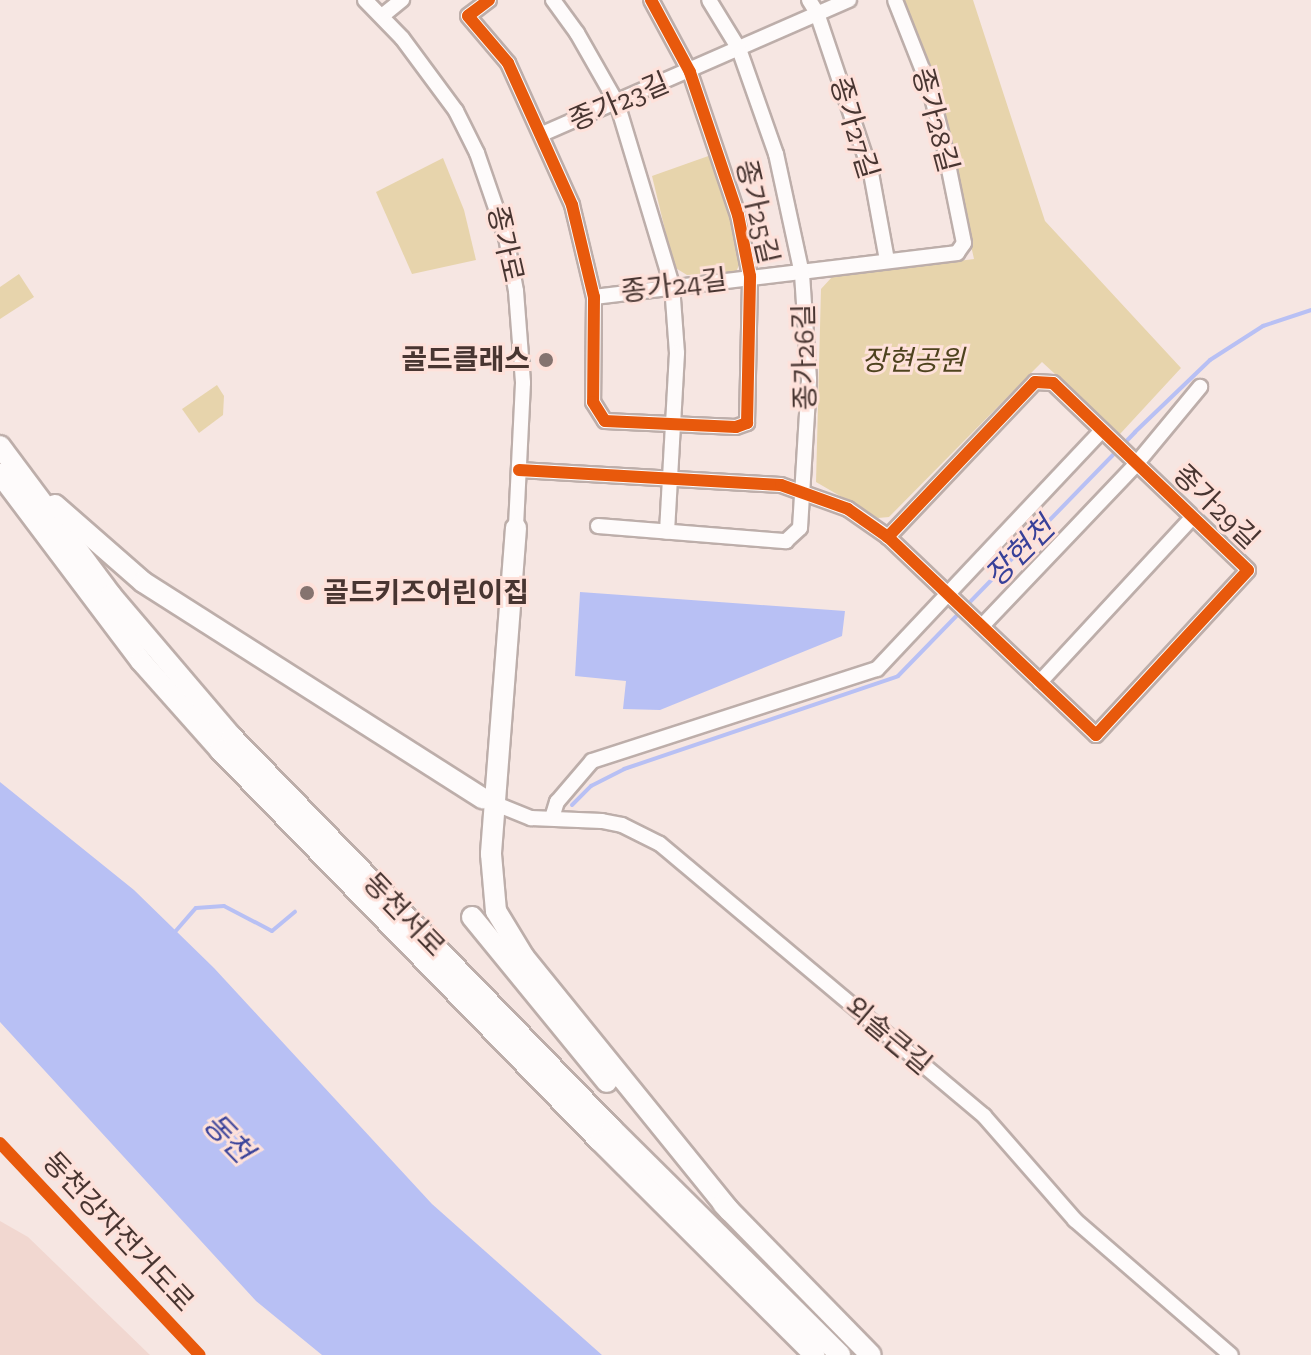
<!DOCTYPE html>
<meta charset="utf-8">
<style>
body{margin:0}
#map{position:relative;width:1311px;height:1355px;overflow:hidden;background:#f6e6e2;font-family:"Zilla Slab","Noto Sans KR",serif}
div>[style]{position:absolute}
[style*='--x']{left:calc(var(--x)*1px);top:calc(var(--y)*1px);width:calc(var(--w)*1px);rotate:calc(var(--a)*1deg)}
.built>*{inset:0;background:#f1d7d0}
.green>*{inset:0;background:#e7d4ac}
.water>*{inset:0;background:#b8c0f4}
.stream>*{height:4px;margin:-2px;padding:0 2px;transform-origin:2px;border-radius:2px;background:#b8c0f4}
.roads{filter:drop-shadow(2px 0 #bdaeaa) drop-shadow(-2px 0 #bdaeaa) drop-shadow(0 2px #bdaeaa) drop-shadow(0 -2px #bdaeaa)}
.street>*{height:14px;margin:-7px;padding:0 7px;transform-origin:7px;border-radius:7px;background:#fefbfb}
.secondary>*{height:20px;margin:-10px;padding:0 10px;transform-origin:10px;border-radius:10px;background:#fefbfb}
.cycleway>*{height:12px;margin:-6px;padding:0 6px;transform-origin:6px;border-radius:6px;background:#e8590c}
.dots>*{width:22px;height:22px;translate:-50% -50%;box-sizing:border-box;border:4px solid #fee1da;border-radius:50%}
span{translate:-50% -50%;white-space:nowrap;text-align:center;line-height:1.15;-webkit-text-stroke:6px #fee1da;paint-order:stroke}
.street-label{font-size:28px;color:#483531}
.poi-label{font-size:28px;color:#483531;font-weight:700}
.right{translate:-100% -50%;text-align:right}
.left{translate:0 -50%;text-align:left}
.park-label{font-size:28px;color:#4e431e;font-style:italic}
.water-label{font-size:30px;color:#384199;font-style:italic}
</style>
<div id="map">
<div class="built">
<div style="clip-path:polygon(0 1221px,28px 1237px,150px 1355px,0 1355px)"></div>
</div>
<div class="green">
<div style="clip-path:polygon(904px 0,973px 0,1045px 221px,1181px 368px,1120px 434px,1042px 362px,889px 517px,878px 518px,816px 482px,821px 289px,832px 277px,974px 259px,932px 69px)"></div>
<div style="clip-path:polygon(714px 154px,734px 220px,740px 263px,736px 272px,687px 275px,674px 267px,652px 176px)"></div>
<div style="clip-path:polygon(443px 158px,464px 210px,476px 260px,412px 274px,376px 192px)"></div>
<div style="clip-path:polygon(19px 274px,34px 297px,0 319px,0 287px)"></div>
<div style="clip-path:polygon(217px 385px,224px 396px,223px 415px,199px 433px,182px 409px)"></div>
</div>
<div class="water">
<div style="clip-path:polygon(580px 592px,845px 611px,842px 636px,660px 710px,623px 709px,626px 681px,575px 676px)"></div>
<div style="clip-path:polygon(0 782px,134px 890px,214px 968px,432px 1204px,602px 1355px,322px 1355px,256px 1301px,0 1022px)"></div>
</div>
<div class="stream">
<div style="--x:572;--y:805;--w:27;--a:-45"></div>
<div style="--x:591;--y:786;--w:37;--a:-27"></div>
<div style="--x:624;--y:769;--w:289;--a:-18.7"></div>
<div style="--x:898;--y:676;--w:340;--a:-45.8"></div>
<div style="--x:1135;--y:432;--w:104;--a:-43.8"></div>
<div style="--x:1210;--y:360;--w:63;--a:-32.7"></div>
<div style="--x:1263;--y:326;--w:51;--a:-18.4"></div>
<div style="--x:174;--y:933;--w:33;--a:-49"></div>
<div style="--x:196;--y:908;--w:28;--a:-4"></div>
<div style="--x:224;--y:906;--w:54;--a:27.5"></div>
<div style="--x:272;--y:931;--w:30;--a:-40"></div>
</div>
<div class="roads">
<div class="street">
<div style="--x:365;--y:0;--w:53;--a:45.8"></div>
<div style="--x:402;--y:38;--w:91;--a:53.5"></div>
<div style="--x:456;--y:111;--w:47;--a:63.4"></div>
<div style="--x:477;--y:153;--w:89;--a:71"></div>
<div style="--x:506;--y:237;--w:55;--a:79.5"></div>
<div style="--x:516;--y:291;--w:92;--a:85.6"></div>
<div style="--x:523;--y:383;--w:145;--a:92.8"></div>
<div style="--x:489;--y:0;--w:26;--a:143"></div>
<div style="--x:468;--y:16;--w:62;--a:49.6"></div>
<div style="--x:508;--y:63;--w:156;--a:65.7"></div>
<div style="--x:572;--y:205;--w:95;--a:76.6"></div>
<div style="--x:594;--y:297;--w:105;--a:90.5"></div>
<div style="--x:593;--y:402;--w:22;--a:58"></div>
<div style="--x:605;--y:421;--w:131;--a:2.6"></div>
<div style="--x:736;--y:427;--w:12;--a:-20"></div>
<div style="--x:747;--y:423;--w:147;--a:-88.8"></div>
<div style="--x:750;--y:276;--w:62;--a:-101.1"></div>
<div style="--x:738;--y:215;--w:151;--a:-108.6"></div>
<div style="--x:690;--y:72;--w:82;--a:-118.4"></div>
<div style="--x:553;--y:0;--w:41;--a:54"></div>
<div style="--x:577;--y:33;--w:81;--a:60.3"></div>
<div style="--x:617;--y:103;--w:190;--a:73.2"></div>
<div style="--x:672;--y:285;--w:68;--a:85.8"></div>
<div style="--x:677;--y:353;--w:179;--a:93.2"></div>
<div style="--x:809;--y:0;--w:15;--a:58"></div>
<div style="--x:817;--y:13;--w:169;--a:71.4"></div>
<div style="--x:871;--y:173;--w:88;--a:79.6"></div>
<div style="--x:382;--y:16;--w:26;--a:-39"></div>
<div style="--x:542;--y:134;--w:335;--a:-23.6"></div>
<div style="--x:594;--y:297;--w:366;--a:-6.9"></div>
<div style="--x:957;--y:253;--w:12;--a:-55"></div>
<div style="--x:964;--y:243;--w:105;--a:-101.5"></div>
<div style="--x:943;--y:140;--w:56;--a:-104.5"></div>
<div style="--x:929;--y:86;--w:92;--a:-111.6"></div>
<div style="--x:519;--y:470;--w:262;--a:3.3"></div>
<div style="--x:781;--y:485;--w:71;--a:19.7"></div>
<div style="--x:848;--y:509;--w:49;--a:35"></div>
<div style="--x:888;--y:537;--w:287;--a:43.6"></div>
<div style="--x:1096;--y:735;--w:224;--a:-47.3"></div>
<div style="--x:1248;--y:570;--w:270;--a:-136.2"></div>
<div style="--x:1053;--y:383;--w:18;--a:-177"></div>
<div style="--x:1035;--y:382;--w:214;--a:133.5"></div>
<div style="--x:598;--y:526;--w:189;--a:4.6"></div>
<div style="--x:786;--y:541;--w:19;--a:-43"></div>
<div style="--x:800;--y:528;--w:149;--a:-86.5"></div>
<div style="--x:809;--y:379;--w:105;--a:-93.8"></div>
<div style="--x:802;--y:274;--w:123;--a:-102.2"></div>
<div style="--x:776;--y:154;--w:111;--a:-109.4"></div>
<div style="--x:739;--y:49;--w:57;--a:-121.5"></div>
<div style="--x:982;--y:626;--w:225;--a:-46.4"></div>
<div style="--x:1137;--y:463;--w:99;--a:-50.3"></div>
<div style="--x:1040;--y:682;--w:222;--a:-47.2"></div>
<div style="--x:496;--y:804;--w:38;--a:22"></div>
<div style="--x:531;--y:818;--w:71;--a:2.4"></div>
<div style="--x:602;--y:821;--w:20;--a:11"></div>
<div style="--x:622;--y:825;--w:42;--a:26.6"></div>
<div style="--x:660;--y:844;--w:423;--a:40"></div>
<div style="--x:984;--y:1116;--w:138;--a:48.8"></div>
<div style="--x:1075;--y:1220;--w:206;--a:40.9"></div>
<div style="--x:552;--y:818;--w:17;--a:-73"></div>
<div style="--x:557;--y:802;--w:54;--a:-49.5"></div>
<div style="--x:592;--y:761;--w:299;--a:-17.9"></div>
<div style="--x:877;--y:669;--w:328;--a:-46.7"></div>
</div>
<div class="secondary">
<div style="--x:0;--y:446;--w:186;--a:53.3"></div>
<div style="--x:111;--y:595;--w:187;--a:49.6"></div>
<div style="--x:232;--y:737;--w:546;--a:45.89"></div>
<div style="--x:612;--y:1129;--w:321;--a:44.7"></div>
<div style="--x:0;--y:474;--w:234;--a:53"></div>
<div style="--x:141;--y:661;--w:119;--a:48.4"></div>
<div style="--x:220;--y:750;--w:545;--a:45.82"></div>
<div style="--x:600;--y:1141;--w:303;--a:44.9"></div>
<div style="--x:55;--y:505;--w:117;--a:41.2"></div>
<div style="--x:143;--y:582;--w:403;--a:32.5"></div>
<div style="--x:516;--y:528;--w:327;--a:94.4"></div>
<div style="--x:491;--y:854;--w:57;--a:85"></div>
<div style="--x:496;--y:911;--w:54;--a:58.7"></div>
<div style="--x:524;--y:957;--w:327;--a:51"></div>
<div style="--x:472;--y:917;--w:213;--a:50.7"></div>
<div style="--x:723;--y:1204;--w:211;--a:45.6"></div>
</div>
</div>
<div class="cycleway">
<div style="--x:489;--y:0;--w:26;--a:143"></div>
<div style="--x:468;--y:16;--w:62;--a:49.6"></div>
<div style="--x:508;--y:63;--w:156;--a:65.7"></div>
<div style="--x:572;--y:205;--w:95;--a:76.6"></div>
<div style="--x:594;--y:297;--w:105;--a:90.5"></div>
<div style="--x:593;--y:402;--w:22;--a:58"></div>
<div style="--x:605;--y:421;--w:131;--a:2.6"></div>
<div style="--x:736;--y:427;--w:12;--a:-20"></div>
<div style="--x:747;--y:423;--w:147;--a:-88.8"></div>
<div style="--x:750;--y:276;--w:62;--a:-101.1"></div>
<div style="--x:738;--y:215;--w:151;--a:-108.6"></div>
<div style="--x:690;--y:72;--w:82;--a:-118.4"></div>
<div style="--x:519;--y:470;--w:262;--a:3.3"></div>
<div style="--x:781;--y:485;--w:71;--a:19.7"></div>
<div style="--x:848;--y:509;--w:49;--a:35"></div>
<div style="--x:888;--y:537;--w:287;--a:43.6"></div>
<div style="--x:1096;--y:735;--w:224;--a:-47.3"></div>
<div style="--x:1248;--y:570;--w:270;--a:-136.2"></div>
<div style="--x:1053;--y:383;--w:18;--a:-177"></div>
<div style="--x:1035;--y:382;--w:214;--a:133.5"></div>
<div style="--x:0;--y:1143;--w:291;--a:46.7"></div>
</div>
<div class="dots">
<div style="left:546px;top:360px;background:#85736f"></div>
<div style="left:307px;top:593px;background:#85736f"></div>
</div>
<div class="street-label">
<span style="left:619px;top:102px;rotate:-23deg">종가23길</span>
<span style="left:935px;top:120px;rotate:75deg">종가28길</span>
<span style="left:854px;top:128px;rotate:73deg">종가27길</span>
<span style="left:757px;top:212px;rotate:77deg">종가25길</span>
<span style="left:505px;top:244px;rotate:77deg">종가로</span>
<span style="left:674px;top:286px;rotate:-7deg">종가24길</span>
<span style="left:805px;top:357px;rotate:-91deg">종가26길</span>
<span style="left:1216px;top:507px;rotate:44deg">종가29길</span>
<span style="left:404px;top:915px;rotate:46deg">동천서로</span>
<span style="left:888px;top:1036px;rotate:40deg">외솔큰길</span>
<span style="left:118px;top:1232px;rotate:47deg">동천강자전거도로</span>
</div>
<div class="poi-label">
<span class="right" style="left:530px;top:360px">골드클래스</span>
<span class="left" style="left:323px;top:593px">골드키즈어린이집</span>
</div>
<div class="park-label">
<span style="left:913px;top:361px">장현공원</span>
</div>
<div class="water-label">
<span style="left:1020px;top:552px;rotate:-45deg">장현천</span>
<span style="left:228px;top:1138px;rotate:46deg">동천</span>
</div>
</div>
